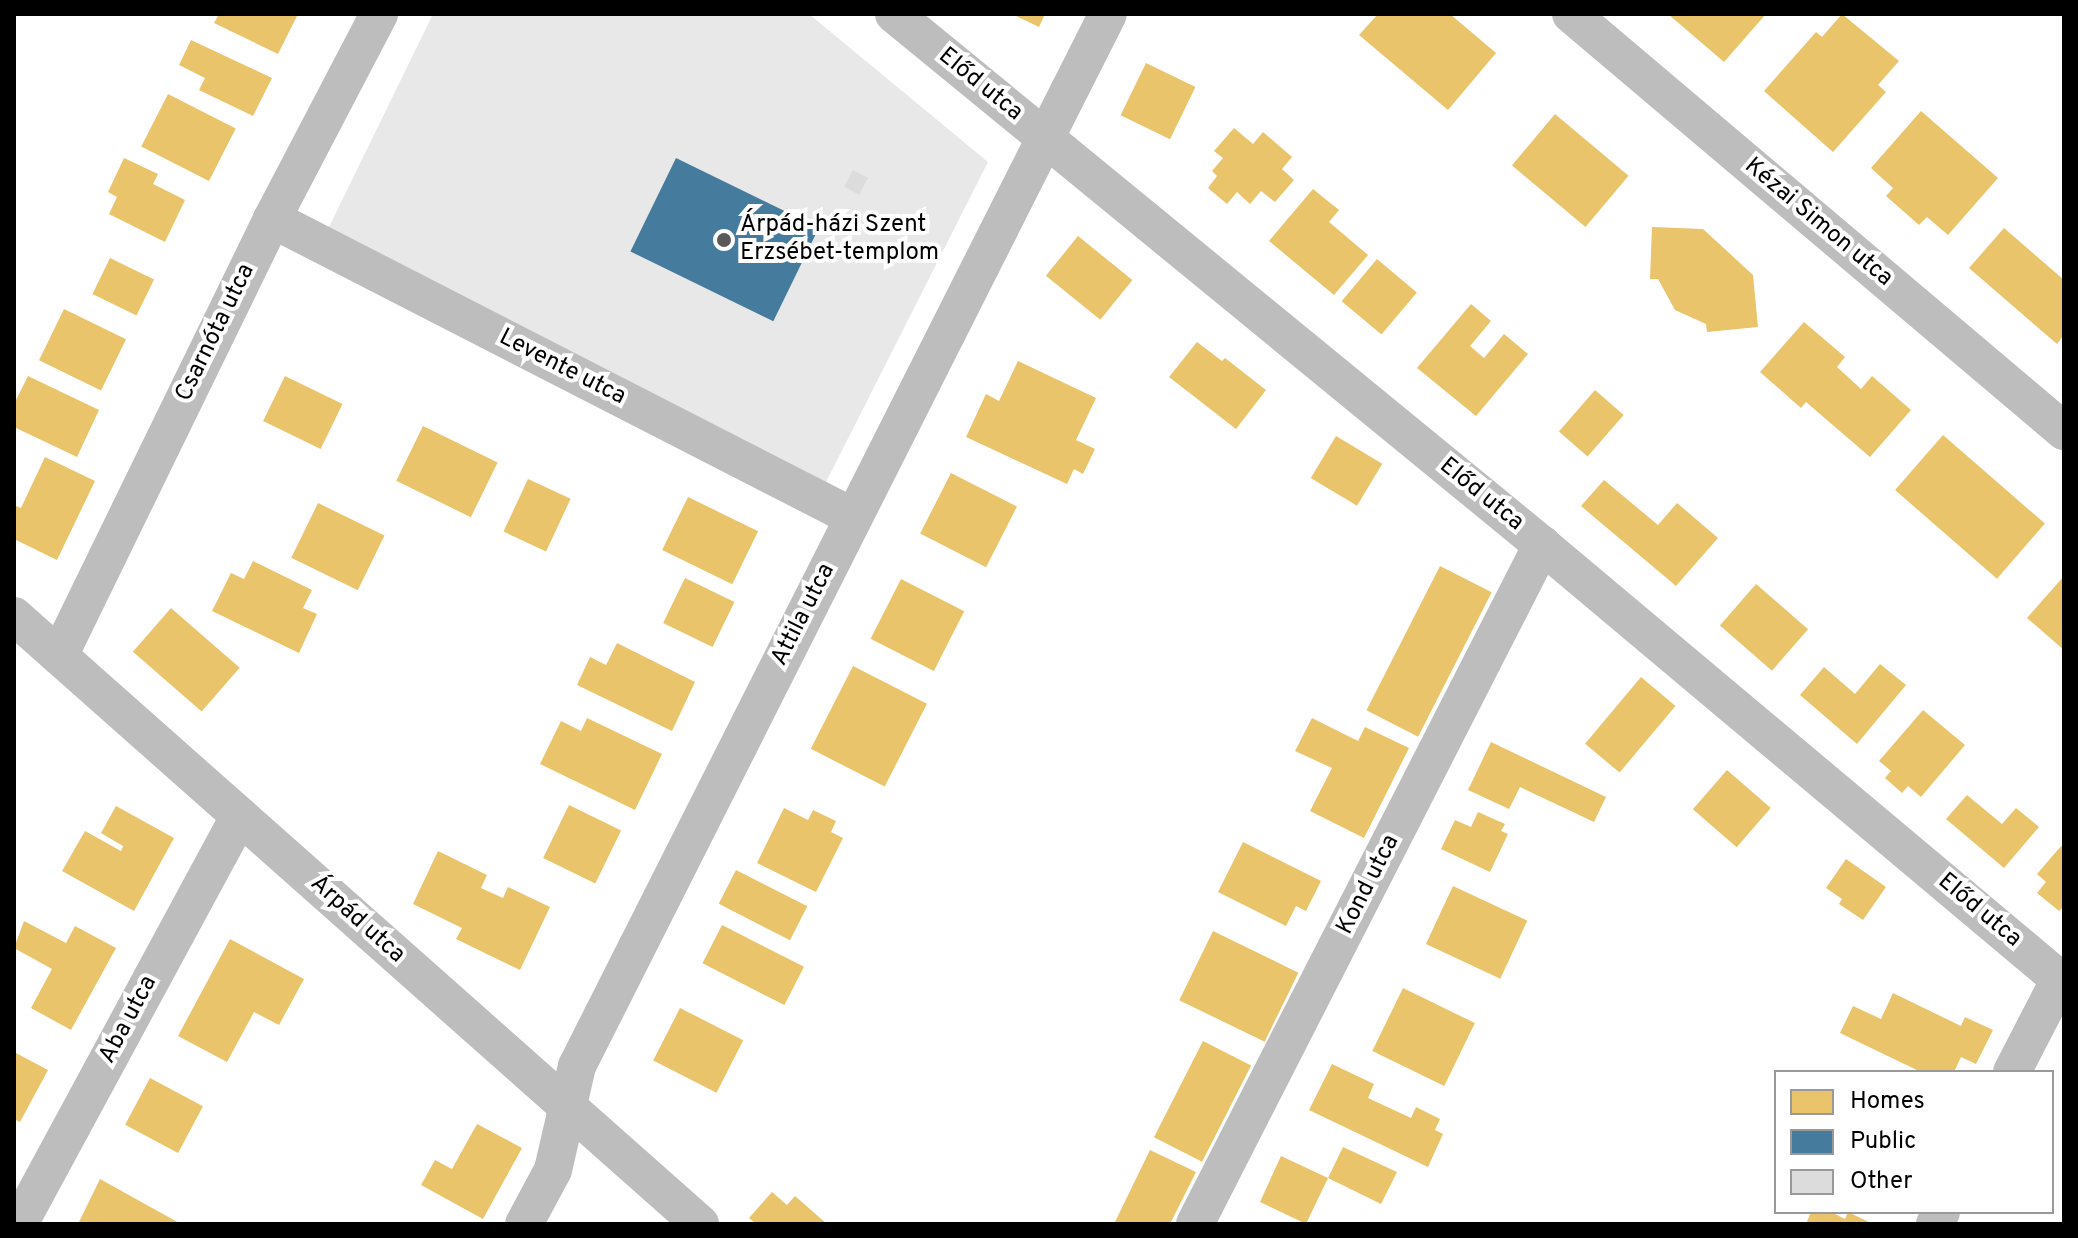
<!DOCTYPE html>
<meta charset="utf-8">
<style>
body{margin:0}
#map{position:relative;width:2078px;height:1238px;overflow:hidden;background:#fff;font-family:Overpass,sans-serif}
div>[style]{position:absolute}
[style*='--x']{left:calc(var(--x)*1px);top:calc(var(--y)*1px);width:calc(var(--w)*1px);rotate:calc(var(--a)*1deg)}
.green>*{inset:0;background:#e8e8e8}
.homes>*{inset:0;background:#e9c46a;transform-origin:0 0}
.public>*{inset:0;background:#457b9d;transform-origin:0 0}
.building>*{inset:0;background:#dcdcdc;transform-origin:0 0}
.minor>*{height:38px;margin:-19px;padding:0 19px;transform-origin:19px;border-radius:19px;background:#bdbdbd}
.dots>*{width:22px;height:22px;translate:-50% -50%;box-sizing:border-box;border:4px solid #fff;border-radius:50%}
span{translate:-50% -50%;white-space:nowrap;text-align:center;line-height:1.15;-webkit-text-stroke:8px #fff;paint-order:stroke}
.street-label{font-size:24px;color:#000}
.poi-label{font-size:24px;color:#000}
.left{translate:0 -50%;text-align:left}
.frame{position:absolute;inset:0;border:16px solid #000;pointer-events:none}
.legend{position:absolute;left:1774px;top:1070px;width:280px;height:144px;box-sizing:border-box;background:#fff;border:2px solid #999;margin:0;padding:10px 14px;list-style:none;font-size:24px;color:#000}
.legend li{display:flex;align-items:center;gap:16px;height:40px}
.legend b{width:40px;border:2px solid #999}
</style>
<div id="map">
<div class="green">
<div style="clip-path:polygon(433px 14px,809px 14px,988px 162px,821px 492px,328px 229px)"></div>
</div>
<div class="homes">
<div style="clip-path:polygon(219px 14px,298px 14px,278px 54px,214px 23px)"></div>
<div style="clip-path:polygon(1012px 14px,1045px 14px,1039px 27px)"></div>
<div style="clip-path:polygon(1378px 14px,1450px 14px,1496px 53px,1448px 110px,1359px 35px)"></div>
<div style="clip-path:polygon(1668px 14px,1766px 14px,1724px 62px)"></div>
<div style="clip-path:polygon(1842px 14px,1899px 61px,1878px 85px,1886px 92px,1833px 152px,1764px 91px,1816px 32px,1822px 37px)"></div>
<div style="clip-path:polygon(191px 40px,272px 78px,253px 116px,199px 90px,205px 78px,179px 65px)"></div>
<div style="left:1146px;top:63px;width:55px;height:58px;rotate:26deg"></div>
<div style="left:168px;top:94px;width:76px;height:59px;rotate:27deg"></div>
<div style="clip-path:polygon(1921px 111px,1998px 178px,1948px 235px,1927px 217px,1919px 225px,1886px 196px,1893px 188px,1871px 168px)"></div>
<div style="left:1555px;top:114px;width:96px;height:67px;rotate:40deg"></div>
<div style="clip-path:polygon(1234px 128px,1253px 144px,1263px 132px,1292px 157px,1282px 169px,1294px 180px,1275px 202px,1261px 191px,1250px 204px,1237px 192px,1227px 204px,1208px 188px,1217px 176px,1212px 171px,1223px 158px,1214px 151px)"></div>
<div style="clip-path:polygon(124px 158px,158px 174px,153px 184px,185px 200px,165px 242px,109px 214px,117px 197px,108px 192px)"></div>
<div style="clip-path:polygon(1313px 189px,1339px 210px,1329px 222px,1368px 255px,1334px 295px,1269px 241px)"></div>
<div style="clip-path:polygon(1652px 227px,1703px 229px,1753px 275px,1758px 327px,1707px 332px,1706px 324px,1675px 310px,1658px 279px,1650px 279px)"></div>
<div style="clip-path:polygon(2004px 228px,2064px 280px,2064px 335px,2057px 344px,1969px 268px)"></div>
<div style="left:1078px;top:236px;width:70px;height:51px;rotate:39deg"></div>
<div style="left:110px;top:258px;width:49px;height:40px;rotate:26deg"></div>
<div style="left:1377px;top:259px;width:52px;height:55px;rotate:40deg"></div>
<div style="clip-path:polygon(1471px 304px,1491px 321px,1470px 346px,1484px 358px,1504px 334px,1528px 354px,1476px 416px,1417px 368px)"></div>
<div style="left:64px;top:309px;width:69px;height:57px;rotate:26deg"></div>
<div style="clip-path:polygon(1804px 322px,1845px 357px,1837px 367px,1861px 389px,1872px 376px,1911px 410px,1870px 457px,1806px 402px,1801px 408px,1760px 372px)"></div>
<div style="clip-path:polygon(1197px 342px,1222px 361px,1225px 358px,1266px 390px,1236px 429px,1169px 377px)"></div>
<div style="clip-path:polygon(1018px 361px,1096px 398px,1076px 440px,1095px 449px,1083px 474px,1074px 469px,1067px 484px,966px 437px,986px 394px,999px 401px)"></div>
<div style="clip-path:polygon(28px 376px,99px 410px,77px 457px,14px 427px,14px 404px)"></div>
<div style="left:285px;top:376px;width:64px;height:50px;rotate:26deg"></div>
<div style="left:1595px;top:390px;width:38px;height:55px;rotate:41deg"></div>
<div style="left:423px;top:426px;width:83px;height:61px;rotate:26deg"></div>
<div style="left:1943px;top:435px;width:135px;height:73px;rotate:41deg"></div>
<div style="left:1336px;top:436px;width:54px;height:49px;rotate:31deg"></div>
<div style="clip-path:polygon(45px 457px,95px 481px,57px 560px,14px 539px,14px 505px,21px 508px)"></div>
<div style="left:951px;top:473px;width:74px;height:68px;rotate:27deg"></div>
<div style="left:528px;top:479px;width:47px;height:58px;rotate:25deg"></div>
<div style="clip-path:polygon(1604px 480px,1658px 525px,1677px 503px,1718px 538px,1676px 586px,1581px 506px)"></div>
<div style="left:688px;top:497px;width:78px;height:59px;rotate:26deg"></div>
<div style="left:318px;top:503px;width:74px;height:61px;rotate:26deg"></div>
<div style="clip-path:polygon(253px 561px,312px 590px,303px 608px,317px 614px,299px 653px,212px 611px,231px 573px,244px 579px)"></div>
<div style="left:1440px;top:566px;width:58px;height:162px;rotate:27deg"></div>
<div style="clip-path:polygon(2064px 576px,2064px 650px,2027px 618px)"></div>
<div style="left:685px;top:578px;width:55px;height:50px;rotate:26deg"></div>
<div style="left:901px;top:579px;width:71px;height:67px;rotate:27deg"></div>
<div style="left:1756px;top:584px;width:69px;height:55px;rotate:41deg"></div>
<div style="left:171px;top:608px;width:91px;height:58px;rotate:41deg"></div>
<div style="clip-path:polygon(617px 643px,695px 682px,672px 731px,577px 685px,590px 657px,606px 665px)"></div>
<div style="clip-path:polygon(1880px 664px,1906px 685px,1857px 744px,1800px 695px,1824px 667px,1855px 694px)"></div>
<div style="left:853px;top:666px;width:83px;height:93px;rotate:27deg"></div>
<div style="left:1641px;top:677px;width:45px;height:87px;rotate:40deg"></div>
<div style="clip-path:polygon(1923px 710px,1965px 745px,1921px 797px,1908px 786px,1902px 793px,1885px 778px,1891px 771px,1879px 761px)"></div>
<div style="clip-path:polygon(587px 718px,662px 754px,635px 810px,540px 764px,561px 721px,581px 731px)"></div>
<div style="clip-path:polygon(1312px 718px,1358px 741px,1365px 727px,1409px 748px,1364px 838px,1310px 811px,1332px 768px,1295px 751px)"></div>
<div style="clip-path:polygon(1491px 742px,1606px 797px,1594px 822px,1520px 787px,1509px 809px,1468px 790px)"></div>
<div style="left:1727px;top:770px;width:58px;height:52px;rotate:41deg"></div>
<div style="clip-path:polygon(1967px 795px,2002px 824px,2016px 808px,2039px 827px,2004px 868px,1946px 819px)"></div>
<div style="left:569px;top:805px;width:58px;height:59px;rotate:26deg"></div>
<div style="clip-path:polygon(116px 806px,174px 838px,134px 911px,62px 871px,85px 831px,121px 851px,123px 846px,101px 833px)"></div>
<div style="clip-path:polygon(784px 808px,808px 820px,813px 810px,836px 821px,831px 832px,843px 838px,816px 892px,757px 863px)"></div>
<div style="clip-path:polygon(1478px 812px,1505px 824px,1501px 831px,1508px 834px,1490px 872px,1441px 849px,1455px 820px,1471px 827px)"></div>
<div style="clip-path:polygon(1243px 842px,1321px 881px,1306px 911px,1296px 906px,1286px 926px,1218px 892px)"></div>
<div style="clip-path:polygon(2061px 846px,2064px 849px,2064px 906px,2059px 911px,2037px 893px,2046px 882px,2037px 874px)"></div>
<div style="clip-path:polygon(438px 851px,487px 875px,481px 888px,503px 898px,508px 887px,550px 907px,520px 970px,456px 939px,462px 928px,413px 904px)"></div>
<div style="clip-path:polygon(1846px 859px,1886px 887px,1863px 920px,1839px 904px,1842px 899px,1826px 888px)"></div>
<div style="left:736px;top:870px;width:80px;height:38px;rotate:27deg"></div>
<div style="left:1453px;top:886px;width:82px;height:64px;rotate:25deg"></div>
<div style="clip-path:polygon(24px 921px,66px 943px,75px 926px,116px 948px,71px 1030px,31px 1008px,52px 969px,14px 948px)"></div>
<div style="left:722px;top:925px;width:92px;height:43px;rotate:27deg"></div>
<div style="left:1213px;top:931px;width:95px;height:77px;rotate:26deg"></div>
<div style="clip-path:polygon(230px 939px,304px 979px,279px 1025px,254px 1012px,227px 1062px,178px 1036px)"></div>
<div style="left:1403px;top:988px;width:80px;height:70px;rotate:26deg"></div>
<div style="clip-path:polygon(1893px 993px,1961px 1026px,1965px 1017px,1993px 1030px,1976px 1064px,1961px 1057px,1954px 1072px,1921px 1072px,1840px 1033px,1853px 1006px,1881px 1019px)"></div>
<div style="left:680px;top:1008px;width:71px;height:59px;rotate:27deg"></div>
<div style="left:1203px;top:1041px;width:54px;height:108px;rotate:27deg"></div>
<div style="clip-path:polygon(14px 1052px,48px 1070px,20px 1122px,14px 1119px)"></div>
<div style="clip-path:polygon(1332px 1064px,1374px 1084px,1368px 1098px,1411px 1118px,1416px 1107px,1440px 1119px,1435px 1130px,1443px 1134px,1428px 1167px,1309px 1110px)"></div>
<div style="left:150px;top:1078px;width:60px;height:53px;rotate:28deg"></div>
<div style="clip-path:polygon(477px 1124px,522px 1148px,483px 1219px,421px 1185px,435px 1160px,452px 1169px)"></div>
<div style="clip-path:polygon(1343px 1147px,1397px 1172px,1381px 1204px,1328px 1178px,1306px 1224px,1260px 1202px,1281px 1156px,1328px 1178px)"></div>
<div style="clip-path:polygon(1150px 1150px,1196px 1172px,1170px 1224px,1114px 1224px)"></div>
<div style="clip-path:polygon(100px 1179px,181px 1224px,78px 1224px)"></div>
<div style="clip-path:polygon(772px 1192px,787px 1205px,795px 1196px,827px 1224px,756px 1224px,749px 1218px)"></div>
<div style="clip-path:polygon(1811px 1212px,1831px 1212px,1845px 1219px,1848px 1212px,1873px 1224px,1806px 1224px)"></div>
</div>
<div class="public">
<div style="left:676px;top:158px;width:159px;height:104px;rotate:26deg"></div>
</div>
<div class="building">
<div style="left:853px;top:170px;width:17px;height:19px;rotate:28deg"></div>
</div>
<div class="minor">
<div style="--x:894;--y:14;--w:838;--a:39.33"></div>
<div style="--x:1542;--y:545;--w:681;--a:40"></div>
<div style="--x:1571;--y:14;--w:646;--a:40.23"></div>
<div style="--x:272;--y:219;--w:653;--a:27.15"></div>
<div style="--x:14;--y:616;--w:917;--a:41.55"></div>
<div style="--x:59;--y:656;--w:486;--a:-64"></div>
<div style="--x:272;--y:219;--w:231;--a:-62.4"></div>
<div style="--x:2012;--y:1072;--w:105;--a:-62.7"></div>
<div style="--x:19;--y:1224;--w:464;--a:-61.6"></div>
<div style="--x:524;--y:1224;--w:61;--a:-61.8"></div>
<div style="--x:553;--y:1170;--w:107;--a:-77"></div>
<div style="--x:577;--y:1066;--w:1178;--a:-63.22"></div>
<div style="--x:1195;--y:1224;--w:763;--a:-62.93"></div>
<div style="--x:1935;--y:1224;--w:13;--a:-63"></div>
</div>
<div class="dots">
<div style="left:724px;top:240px;background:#595959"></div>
</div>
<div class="street-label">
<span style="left:980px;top:85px;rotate:39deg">Előd utca</span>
<span style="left:1818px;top:223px;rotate:40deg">Kézai Simon utca</span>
<span style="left:216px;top:333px;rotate:-64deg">Csarnóta utca</span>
<span style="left:562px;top:368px;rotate:27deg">Levente utca</span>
<span style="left:1481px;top:495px;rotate:39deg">Előd utca</span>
<span style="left:804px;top:615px;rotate:-63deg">Attila utca</span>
<span style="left:1369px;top:885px;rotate:-63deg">Kond utca</span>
<span style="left:1979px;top:911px;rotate:40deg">Előd utca</span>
<span style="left:357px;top:920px;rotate:42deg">Árpád utca</span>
<span style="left:129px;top:1020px;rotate:-62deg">Aba utca</span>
</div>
<div class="poi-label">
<span class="left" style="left:740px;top:240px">Árpád-házi Szent<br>Erzsébet-templom</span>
</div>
<div class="frame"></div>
<ul class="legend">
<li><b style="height:22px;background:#e9c46a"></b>Homes</li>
<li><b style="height:22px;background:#457b9d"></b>Public</li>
<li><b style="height:22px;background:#dcdcdc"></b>Other</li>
</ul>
</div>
